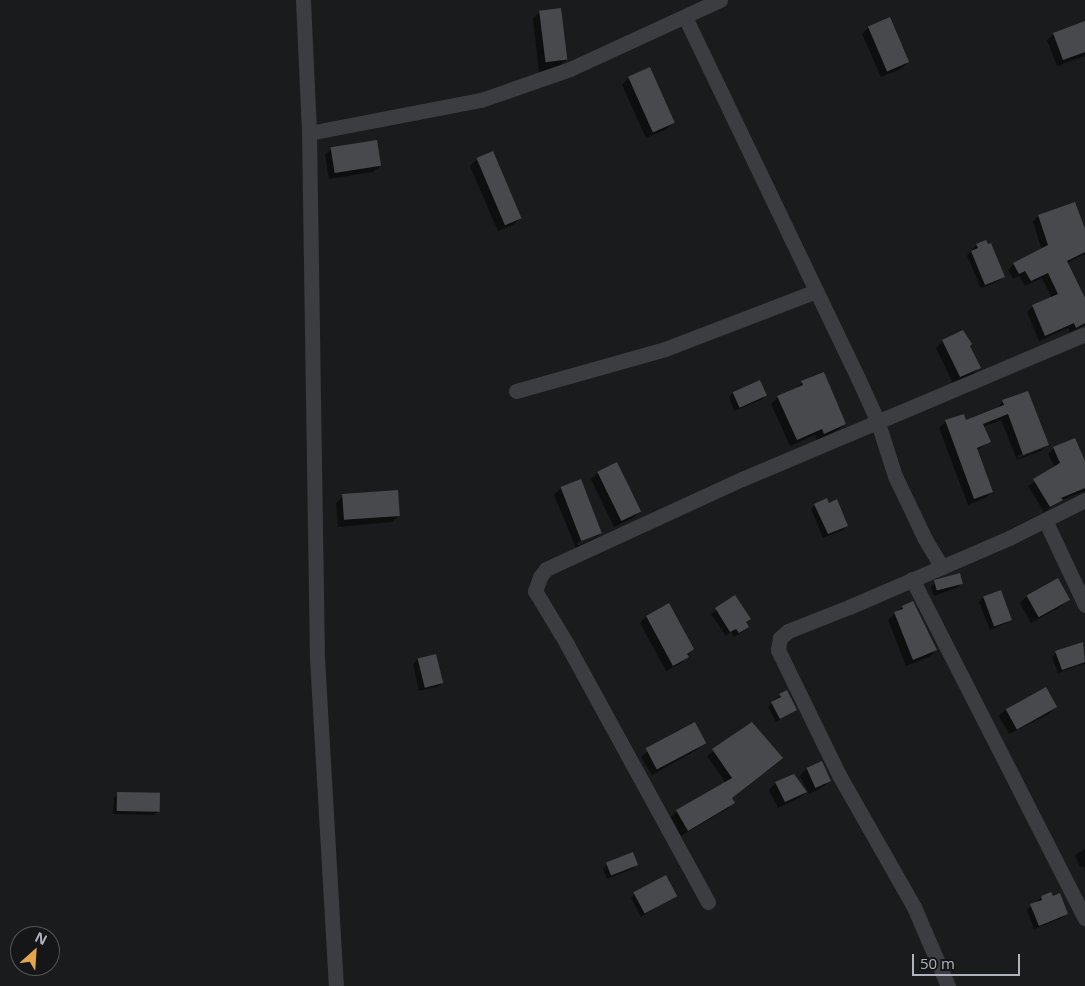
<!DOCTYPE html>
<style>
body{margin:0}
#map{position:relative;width:1085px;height:986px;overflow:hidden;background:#1a1b1c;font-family:"Open Sans",sans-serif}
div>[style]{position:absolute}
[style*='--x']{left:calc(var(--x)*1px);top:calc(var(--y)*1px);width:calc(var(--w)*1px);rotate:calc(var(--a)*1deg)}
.shadow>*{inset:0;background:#0007}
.building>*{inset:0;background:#48494c;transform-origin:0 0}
.street>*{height:15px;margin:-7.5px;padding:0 7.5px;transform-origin:7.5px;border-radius:7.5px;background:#3c3d41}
span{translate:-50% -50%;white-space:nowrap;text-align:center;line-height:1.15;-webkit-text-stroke:4px #151618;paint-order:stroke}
.north{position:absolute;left:10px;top:926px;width:50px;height:50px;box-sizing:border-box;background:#151618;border:1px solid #525559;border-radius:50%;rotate:26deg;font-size:14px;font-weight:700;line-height:20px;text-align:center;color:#aeb3bb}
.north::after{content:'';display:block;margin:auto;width:18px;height:22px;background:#e2a64d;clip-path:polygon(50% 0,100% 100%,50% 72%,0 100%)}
.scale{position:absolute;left:912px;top:954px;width:108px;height:22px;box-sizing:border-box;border:2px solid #aeb3bb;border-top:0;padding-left:6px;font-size:15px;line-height:18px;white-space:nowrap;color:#aeb3bb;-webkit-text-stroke:4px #151618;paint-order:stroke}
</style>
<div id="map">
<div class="shadow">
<div style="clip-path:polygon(540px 12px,566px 60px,559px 66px,539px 72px,533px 18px)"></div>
<div style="clip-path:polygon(1085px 22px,1085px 56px,1057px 66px,1047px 40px,1054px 34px)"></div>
<div style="clip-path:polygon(868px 28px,908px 62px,901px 69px,881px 77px,862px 34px)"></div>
<div style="clip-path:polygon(650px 69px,674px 122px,667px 129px,646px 138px,622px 85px,629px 78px)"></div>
<div style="clip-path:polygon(332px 148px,380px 166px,373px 172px,329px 179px,325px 155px)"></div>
<div style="clip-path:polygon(477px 159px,520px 218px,513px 225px,498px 231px,470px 166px)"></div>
<div style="clip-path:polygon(1038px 216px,1085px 233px,1085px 254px,1067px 263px,1085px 301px,1085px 325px,1070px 332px,1068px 328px,1039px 341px,1027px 312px,1033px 306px,1052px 298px,1042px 278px,1025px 286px,1019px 276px,1013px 279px,1008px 270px,1014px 264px,1042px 250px,1033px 222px)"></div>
<div style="clip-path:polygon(985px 241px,1004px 277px,999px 281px,981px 288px,967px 256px,976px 245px)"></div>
<div style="clip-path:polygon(943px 341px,969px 346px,979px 368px,973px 374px,953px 383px,936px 348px)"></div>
<div style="clip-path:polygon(802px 382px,845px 424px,838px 430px,817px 440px,815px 435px,790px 446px,771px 404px,778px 397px,795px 390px)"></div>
<div style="clip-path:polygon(733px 392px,765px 396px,761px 400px,734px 411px,729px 397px)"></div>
<div style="clip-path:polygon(evenodd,1003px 401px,1047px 444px,1041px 451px,1017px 460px,1001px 420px,983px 427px,989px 442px,976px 451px,992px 492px,985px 498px,968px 505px,939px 428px,946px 421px,965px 421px,997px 409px,1003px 401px,1042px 446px,1042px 449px,1018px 458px,1017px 456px,1042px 446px)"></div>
<div style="clip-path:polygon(1054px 448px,1085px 465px,1085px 491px,1062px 500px,1044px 512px,1028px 486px,1055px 468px,1048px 454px)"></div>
<div style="clip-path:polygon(598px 473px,640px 511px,633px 518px,614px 527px,591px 479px)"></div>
<div style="clip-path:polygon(evenodd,561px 488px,601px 533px,594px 539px,576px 548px,554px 495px,561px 488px,595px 535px,595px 538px,578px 546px,577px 543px,595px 535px)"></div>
<div style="clip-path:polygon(343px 496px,399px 515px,392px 522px,338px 527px,336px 503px)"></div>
<div style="clip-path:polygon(815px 505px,847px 525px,843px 530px,823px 538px,811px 509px)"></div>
<div style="clip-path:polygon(959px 575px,962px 583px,958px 587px,934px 596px,931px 587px,935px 583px)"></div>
<div style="clip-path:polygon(1027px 596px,1068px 600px,1062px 606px,1031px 623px,1020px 603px)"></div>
<div style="clip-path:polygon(735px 597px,750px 619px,745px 623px,748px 627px,744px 631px,734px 637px,731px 632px,726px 636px,711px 614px)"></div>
<div style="clip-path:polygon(983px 598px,1010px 619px,1006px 623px,990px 630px,979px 602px)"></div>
<div style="clip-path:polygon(902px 607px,936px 650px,929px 657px,906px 666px,888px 620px)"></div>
<div style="clip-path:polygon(646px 617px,693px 649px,680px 664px,666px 671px,640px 623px)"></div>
<div style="clip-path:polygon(1082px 643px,1085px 663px,1058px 673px,1052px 657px,1056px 653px)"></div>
<div style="clip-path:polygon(418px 659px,442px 683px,437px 687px,419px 691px,413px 664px)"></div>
<div style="clip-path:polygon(780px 695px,795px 710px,776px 722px,768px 707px)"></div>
<div style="clip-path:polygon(1056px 707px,1049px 714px,1009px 734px,999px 716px,1006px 709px)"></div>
<div style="clip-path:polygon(752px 724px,731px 799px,733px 803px,727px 809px,681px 836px,671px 817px,677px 811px,726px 783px,707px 756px)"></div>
<div style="clip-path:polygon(705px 742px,698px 749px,652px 775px,641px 757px,648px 751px)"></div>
<div style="clip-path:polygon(821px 763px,830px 780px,823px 787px,809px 794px,800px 776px,806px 769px)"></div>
<div style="clip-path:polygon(776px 783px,806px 792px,799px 798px,778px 808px,769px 790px)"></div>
<div style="clip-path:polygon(118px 794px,159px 810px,154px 815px,113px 814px,114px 798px)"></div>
<div style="clip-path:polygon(1085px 849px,1085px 872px,1083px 866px,1080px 867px,1075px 855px)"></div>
<div style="clip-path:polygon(607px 864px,637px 864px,632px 869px,607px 879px,603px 869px)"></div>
<div style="clip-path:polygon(635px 894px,676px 895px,641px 917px,631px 898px)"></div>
<div style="clip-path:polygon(1042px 897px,1067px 914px,1062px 918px,1034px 929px,1027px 910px)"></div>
</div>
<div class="building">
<div style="left:561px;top:8px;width:52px;height:22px;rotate:83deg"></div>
<div style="left:890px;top:17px;width:49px;height:24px;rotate:67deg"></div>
<div style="clip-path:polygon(1085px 21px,1085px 52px,1063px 60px,1053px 33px)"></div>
<div style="left:650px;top:67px;width:61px;height:24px;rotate:66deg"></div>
<div style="left:377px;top:140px;width:26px;height:47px;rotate:81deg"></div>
<div style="left:493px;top:151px;width:73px;height:18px;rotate:67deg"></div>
<div style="clip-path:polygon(1075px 202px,1085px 229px,1085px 252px,1067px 261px,1085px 298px,1085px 323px,1076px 328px,1074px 323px,1045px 336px,1032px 305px,1058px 294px,1048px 273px,1031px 281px,1025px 271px,1019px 274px,1013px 263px,1048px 245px,1038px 215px)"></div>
<div style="clip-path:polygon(986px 240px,988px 244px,991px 243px,1005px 277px,985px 285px,971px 251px,978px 248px,976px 244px)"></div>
<div style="clip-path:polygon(963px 330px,972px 344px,970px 346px,981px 368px,960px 377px,942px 340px)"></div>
<div style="clip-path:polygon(824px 372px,846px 424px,824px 434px,822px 429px,797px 440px,777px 396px,803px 385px,801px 381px)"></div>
<div style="left:760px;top:380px;width:17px;height:30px;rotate:66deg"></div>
<div style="clip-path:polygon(1028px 391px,1049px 445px,1023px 455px,1008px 414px,983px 424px,991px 442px,977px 448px,993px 492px,974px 499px,945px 420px,964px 414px,966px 420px,1004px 405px,1002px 400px)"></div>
<div style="clip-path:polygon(1075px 438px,1085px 461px,1085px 488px,1061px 498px,1063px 500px,1050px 507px,1033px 479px,1060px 463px,1053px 447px)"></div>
<div style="left:617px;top:462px;width:55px;height:22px;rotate:64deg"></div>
<div style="left:581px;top:479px;width:58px;height:22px;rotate:69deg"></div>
<div style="left:398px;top:490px;width:26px;height:56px;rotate:86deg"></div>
<div style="clip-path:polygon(827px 498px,829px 503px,837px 499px,848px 526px,828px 534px,814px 504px)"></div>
<div style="left:960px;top:573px;width:11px;height:27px;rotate:75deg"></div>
<div style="left:1058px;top:578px;width:25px;height:36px;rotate:61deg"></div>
<div style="left:1001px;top:590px;width:32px;height:19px;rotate:70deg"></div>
<div style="clip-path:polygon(735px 595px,751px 619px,746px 622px,749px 627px,739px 633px,736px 629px,730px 632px,715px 608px)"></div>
<div style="clip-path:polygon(913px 601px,937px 650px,913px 660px,894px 612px,903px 609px,902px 606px)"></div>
<div style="clip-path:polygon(669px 603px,694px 649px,687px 654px,689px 657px,673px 666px,646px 616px)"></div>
<div style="clip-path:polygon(1083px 642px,1085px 662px,1062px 670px,1055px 651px)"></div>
<div style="left:436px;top:654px;width:30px;height:19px;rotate:76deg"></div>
<div style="left:1046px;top:687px;width:23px;height:46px;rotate:61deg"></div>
<div style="clip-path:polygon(787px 690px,797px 710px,780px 719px,771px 702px,781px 697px,779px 694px)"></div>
<div style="left:695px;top:722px;width:24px;height:56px;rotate:62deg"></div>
<div style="clip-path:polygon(752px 722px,783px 758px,732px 798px,735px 803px,688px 831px,676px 810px,732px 778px,712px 749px)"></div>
<div style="left:822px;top:761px;width:22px;height:17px;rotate:66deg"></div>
<div style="clip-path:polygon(794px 774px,807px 792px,785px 802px,775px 782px)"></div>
<div style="left:117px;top:792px;width:43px;height:19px;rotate:1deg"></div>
<div style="left:633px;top:852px;width:14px;height:29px;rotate:69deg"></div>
<div style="left:666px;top:875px;width:24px;height:37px;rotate:62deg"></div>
<div style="clip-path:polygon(1051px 892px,1053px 896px,1060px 893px,1068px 914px,1039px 926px,1030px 904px,1042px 900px,1041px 896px)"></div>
</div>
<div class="street">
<div style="--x:303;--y:0;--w:133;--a:87.4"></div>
<div style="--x:309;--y:133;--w:525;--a:89.13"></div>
<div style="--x:317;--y:658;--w:329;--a:86.7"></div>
<div style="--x:685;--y:17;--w:400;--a:64.4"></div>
<div style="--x:858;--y:378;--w:46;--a:65.7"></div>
<div style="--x:877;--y:420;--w:59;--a:72.2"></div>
<div style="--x:895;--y:476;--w:70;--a:64.5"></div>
<div style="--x:925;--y:539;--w:33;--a:59"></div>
<div style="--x:309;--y:133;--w:175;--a:-10.9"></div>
<div style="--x:481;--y:100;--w:94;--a:-19.2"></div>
<div style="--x:570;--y:69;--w:165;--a:-24.7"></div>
<div style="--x:516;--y:391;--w:155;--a:-15.7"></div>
<div style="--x:665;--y:349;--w:162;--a:-21"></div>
<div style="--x:1045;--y:520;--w:94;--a:64.8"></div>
<div style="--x:912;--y:579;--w:381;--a:63"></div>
<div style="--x:708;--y:902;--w:294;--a:-118.7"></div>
<div style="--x:567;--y:644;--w:62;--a:-121.1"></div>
<div style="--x:535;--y:591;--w:15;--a:-70"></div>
<div style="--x:540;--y:577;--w:10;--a:-53"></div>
<div style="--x:546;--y:569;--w:216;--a:-24.7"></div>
<div style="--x:742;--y:479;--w:372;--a:-22.9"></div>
<div style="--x:948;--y:986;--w:86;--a:-113.3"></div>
<div style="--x:914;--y:907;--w:152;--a:-119.6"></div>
<div style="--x:839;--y:775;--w:132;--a:-116"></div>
<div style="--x:781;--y:656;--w:7;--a:-117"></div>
<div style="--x:778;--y:650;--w:12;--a:-81"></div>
<div style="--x:780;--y:638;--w:11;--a:-41"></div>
<div style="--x:788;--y:631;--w:66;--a:-21.5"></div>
<div style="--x:849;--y:607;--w:174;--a:-23.3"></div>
<div style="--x:1009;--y:538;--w:85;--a:-26.6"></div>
</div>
<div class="north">N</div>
<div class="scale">50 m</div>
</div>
